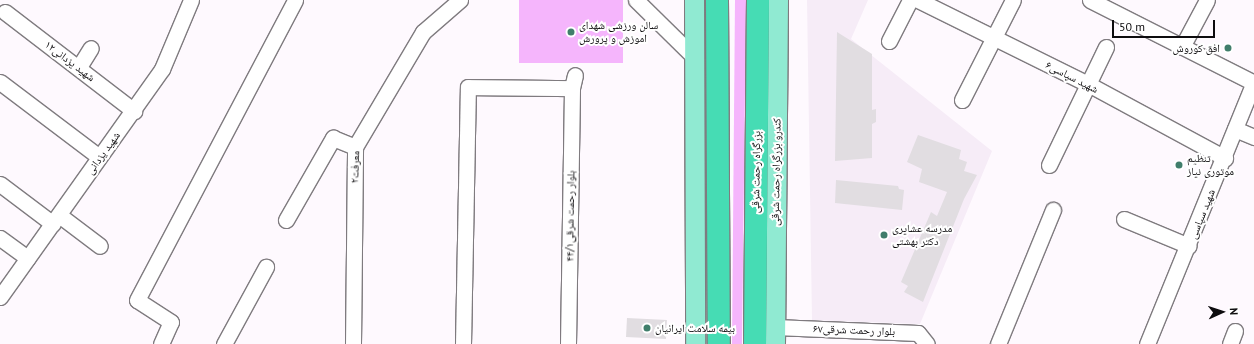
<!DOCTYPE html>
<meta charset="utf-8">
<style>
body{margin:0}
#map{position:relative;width:1254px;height:344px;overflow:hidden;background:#fef9fe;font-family:"PT Sans","Noto Naskh Arabic",sans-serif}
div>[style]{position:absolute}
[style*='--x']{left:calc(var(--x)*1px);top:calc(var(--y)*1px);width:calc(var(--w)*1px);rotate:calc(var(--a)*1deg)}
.built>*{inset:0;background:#f6ecf7}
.green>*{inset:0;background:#f5b5fc;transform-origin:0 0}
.building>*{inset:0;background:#e1dde1;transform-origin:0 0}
.roads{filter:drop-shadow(1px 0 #7f7b7f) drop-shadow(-1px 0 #7f7b7f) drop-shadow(0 1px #7f7b7f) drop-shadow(0 -1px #7f7b7f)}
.minor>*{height:15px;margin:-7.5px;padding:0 7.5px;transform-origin:7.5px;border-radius:7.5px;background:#fff}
.major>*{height:19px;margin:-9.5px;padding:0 9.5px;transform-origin:9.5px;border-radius:9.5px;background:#90ead2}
.highway>*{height:22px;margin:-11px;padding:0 11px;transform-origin:11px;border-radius:11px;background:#46dcb4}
.dots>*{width:11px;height:11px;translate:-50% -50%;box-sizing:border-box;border:2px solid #fff;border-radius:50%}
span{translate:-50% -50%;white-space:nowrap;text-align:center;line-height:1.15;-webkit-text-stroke:4px #fff;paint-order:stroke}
.poi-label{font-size:11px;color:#0d0c0e}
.left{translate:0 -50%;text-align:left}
.right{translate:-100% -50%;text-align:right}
.street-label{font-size:11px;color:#0d0c0e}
.north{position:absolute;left:1202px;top:292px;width:40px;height:40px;-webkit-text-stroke:3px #fff;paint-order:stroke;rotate:87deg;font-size:11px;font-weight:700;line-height:16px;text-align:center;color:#0d0c0e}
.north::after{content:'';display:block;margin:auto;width:14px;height:18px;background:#0d0c0e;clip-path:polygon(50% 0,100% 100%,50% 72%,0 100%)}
.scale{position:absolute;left:1112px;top:20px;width:103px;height:18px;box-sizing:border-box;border:2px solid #0d0c0e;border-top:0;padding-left:5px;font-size:12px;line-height:14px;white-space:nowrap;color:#0d0c0e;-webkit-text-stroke:3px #fff;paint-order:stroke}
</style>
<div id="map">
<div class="built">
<div style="clip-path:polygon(807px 0,868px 0,851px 39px,992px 151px,920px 324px,812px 320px)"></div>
</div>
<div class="green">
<div style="left:519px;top:0;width:104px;height:63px"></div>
<div style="clip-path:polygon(735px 0,746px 0,746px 8px,742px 344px,732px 344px)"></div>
</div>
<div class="building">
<div style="clip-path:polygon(837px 32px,872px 54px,872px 110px,876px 109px,876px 122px,872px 124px,872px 158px,835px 161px)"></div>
<div style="clip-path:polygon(918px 135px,961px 150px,959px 159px,967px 162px,964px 171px,977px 175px,964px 199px,923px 302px,904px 292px,908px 286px,901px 282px,931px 212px,937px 216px,947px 192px,919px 182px,922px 169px,907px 162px)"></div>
<div style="clip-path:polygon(836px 180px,898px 186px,899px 189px,904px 190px,902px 210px,835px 203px)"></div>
<div style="left:627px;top:318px;width:40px;height:19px;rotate:3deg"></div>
</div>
<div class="roads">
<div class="minor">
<div style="--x:636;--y:0;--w:83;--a:44.5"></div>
<div style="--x:918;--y:0;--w:190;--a:26.3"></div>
<div style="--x:1088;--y:84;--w:156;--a:28.4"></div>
<div style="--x:1090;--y:0;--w:184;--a:26.8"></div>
<div style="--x:5;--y:12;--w:163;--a:37.5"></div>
<div style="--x:889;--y:41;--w:46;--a:-62.9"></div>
<div style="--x:1182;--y:47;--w:53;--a:-62"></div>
<div style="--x:79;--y:67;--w:22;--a:-58"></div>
<div style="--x:0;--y:82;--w:124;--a:37.1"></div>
<div style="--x:962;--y:100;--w:112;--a:-63"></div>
<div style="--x:1235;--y:129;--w:21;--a:23"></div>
<div style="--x:1049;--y:165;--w:131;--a:-64.2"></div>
<div style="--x:0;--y:184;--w:66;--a:37"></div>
<div style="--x:59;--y:215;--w:51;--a:37.1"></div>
<div style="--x:1124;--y:219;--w:70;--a:22.6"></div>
<div style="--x:286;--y:220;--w:95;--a:-60.2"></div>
<div style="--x:333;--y:138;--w:24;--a:22"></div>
<div style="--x:0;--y:238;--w:34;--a:36"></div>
<div style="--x:0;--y:297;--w:280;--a:-54.6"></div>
<div style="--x:162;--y:69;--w:75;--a:-67.2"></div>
<div style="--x:775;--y:327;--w:143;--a:2.4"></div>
<div style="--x:918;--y:333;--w:14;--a:51"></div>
<div style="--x:161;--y:344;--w:24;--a:-66"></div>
<div style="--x:171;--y:322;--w:40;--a:-147.1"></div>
<div style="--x:137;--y:300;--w:339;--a:-62.2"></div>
<div style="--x:224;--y:344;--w:88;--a:-61.4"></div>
<div style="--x:353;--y:344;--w:197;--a:-89.4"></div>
<div style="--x:355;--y:147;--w:134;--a:-59.4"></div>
<div style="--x:423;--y:32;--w:49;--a:-40.9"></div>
<div style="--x:463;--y:344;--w:257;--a:-88.9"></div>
<div style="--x:468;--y:87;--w:104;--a:0.6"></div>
<div style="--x:568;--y:344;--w:256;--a:-89.1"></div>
<div style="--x:572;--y:88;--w:13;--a:-77"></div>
<div style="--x:998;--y:344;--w:145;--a:-67.7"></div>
<div style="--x:1147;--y:344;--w:283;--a:-67.8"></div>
<div style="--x:1230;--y:344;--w:14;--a:-69"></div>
</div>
<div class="major">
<div style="--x:694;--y:0;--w:344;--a:89.8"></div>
<div style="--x:775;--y:344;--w:344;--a:-89.5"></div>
</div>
<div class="highway">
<div style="--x:717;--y:0;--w:344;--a:89.7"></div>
<div style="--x:755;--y:344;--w:344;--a:-89.5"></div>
</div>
</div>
<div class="dots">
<div style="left:571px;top:32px;background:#407e6b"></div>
<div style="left:1228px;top:48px;background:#407e6b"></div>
<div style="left:1179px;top:165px;background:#407e6b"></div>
<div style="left:884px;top:235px;background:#407e6b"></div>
<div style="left:647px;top:328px;background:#407e6b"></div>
</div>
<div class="poi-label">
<span class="left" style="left:579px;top:32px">سالن ورزشی شهدای<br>اموزش و پرورش</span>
<span class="right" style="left:1220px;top:48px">افق کوروش</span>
<span class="left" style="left:1187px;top:165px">تنظیم<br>موتوری نیاز</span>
<span class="left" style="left:892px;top:235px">مدرسه عشایری<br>دکتر بهشتی</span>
<span class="left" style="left:655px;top:328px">بیمه سلامت ایرانیان</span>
</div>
<div class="street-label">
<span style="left:70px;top:61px;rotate:37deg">شهید یزدانی۱۲</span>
<span style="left:1072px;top:77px;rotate:27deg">شهید سپاسی۶</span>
<span style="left:103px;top:153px;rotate:-54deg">شهید یزدانی</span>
<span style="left:355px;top:167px;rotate:-88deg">معرفت۲</span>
<span style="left:756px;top:172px;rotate:-89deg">بزرگراه رحمت شرقی</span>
<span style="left:776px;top:172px;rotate:-89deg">کندرو بزرگراه رحمت شرقی</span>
<span style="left:1202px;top:214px;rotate:-68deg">شهید سپاسی</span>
<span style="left:570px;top:216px;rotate:-89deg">بلوار رحمت شرقی۴۴/۱</span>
<span style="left:854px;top:330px;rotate:2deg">بلوار رحمت شرقی۶۷</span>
</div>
<div class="north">N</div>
<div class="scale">50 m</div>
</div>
